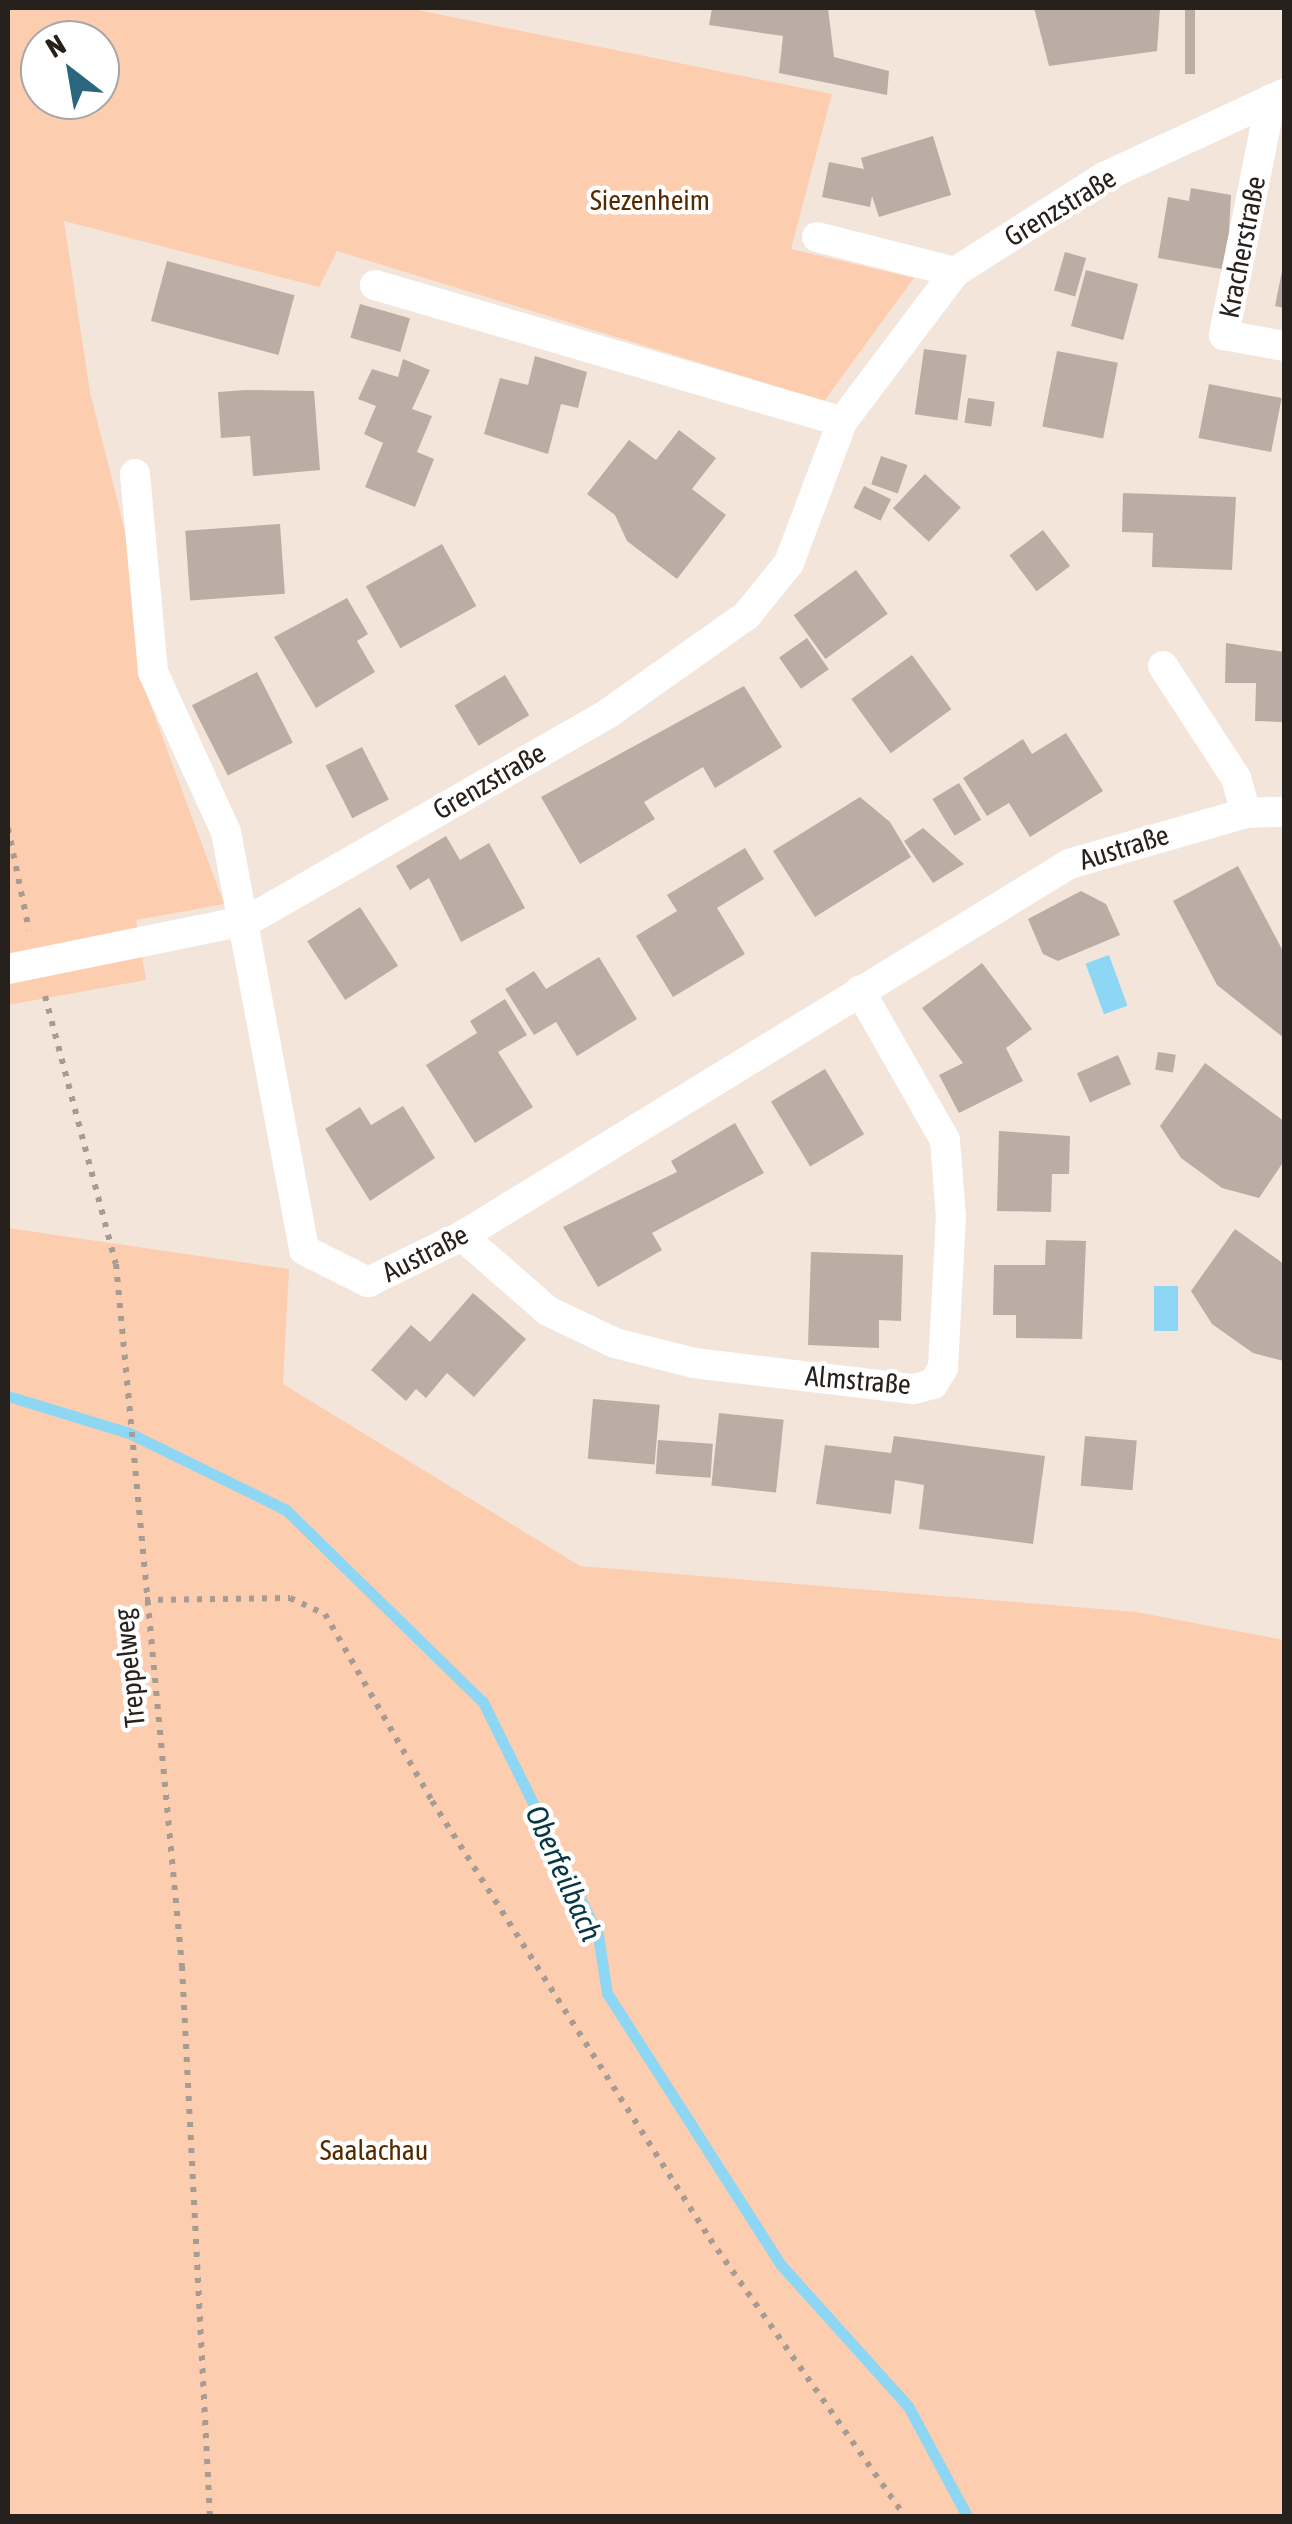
<!DOCTYPE html>
<meta charset="utf-8">
<style>
body{margin:0}
#map{position:relative;width:1292px;height:2524px;overflow:hidden;background:#f4e5db;font-family:"Asap Condensed",sans-serif}
div>[style]{position:absolute}
[style*='--x']{left:calc(var(--x)*1px);top:calc(var(--y)*1px);width:calc(var(--w)*1px);rotate:calc(var(--a)*1deg)}
.green>*{inset:0;background:#fcceaf}
.water>*{inset:0;background:#8dd7f5;transform-origin:0 0}
.stream>*{height:11px;margin:-5.5px;padding:0 5.5px;transform-origin:5.5px;border-radius:5.5px;background:#8dd7f5}
.building>*{inset:0;background:#bbada3;transform-origin:0 0}
.path>*{height:6px;margin-top:-3px;transform-origin:0;background:repeating-linear-gradient(90deg,#a79c94 0 5px,transparent 0 13px)}
.minor>*{height:30px;margin:-15px;padding:0 15px;transform-origin:15px;border-radius:15px;background:#fff}
span{translate:-50% -50%;white-space:nowrap;text-align:center;line-height:1.15;-webkit-text-stroke:9px #fff;paint-order:stroke}
.park-label{font-size:28px;color:#562a01}
.street-label{font-size:28px;color:#26211d}
.water-label{font-size:30px;color:#073645;font-style:italic}
.frame{position:absolute;inset:0;border:10px solid #26211d;pointer-events:none}
.north{position:absolute;left:20px;top:20px;width:100px;height:100px;box-sizing:border-box;background:#fff;border:2px solid #a8a6a5;border-radius:50%;rotate:329deg;font-size:28px;font-weight:700;line-height:40px;text-align:center;color:#26211d}
.north::after{content:'';display:block;margin:auto;width:35px;height:45px;background:#2a677e;clip-path:polygon(50% 0,100% 100%,50% 72%,0 100%)}
</style>
<div id="map">
<div class="green">
<div style="clip-path:polygon(evenodd,8px 8px,408px 8px,832px 94px,791px 249px,914px 278px,824px 401px,337px 251px,319px 287px,64px 221px,90px 392px,132px 559px,138px 671px,224px 904px,136px 920px,146px 980px,8px 1005px,8px 8px,40px 40px,100px 40px,100px 100px,40px 100px,40px 40px)"></div>
<div style="clip-path:polygon(8px 1228px,289px 1269px,283px 1384px,580px 1566px,1136px 1612px,1284px 1640px,1284px 2516px,8px 2516px)"></div>
</div>
<div class="water">
<div style="left:1109px;top:955px;width:54px;height:25px;rotate:70deg"></div>
<div style="left:1154px;top:1286px;width:24px;height:45px"></div>
</div>
<div class="stream">
<div style="--x:8;--y:1396;--w:127;--a:17"></div>
<div style="--x:129;--y:1433;--w:175;--a:26.1"></div>
<div style="--x:286;--y:1510;--w:275;--a:44.3"></div>
<div style="--x:483;--y:1702;--w:260;--a:63.7"></div>
<div style="--x:598;--y:1935;--w:59;--a:81.2"></div>
<div style="--x:607;--y:1993;--w:323;--a:57.4"></div>
<div style="--x:781;--y:2265;--w:190;--a:48"></div>
<div style="--x:908;--y:2406;--w:125;--a:61.8"></div>
</div>
<div class="building">
<div style="clip-path:polygon(712px 8px,828px 8px,834px 57px,889px 71px,887px 95px,779px 73px,783px 36px,709px 25px)"></div>
<div style="clip-path:polygon(1034px 8px,1160px 8px,1157px 51px,1049px 66px)"></div>
<div style="left:1185px;top:8px;width:10px;height:66px"></div>
<div style="clip-path:polygon(933px 136px,951px 195px,879px 217px,872px 196px,870px 207px,822px 197px,829px 162px,864px 169px,861px 158px)"></div>
<div style="clip-path:polygon(1191px 188px,1231px 195px,1227px 270px,1158px 258px,1168px 197px,1189px 201px)"></div>
<div style="left:1065px;top:252px;width:22px;height:40px;rotate:16deg"></div>
<div style="left:167px;top:261px;width:132px;height:62px;rotate:15deg"></div>
<div style="clip-path:polygon(1283px 266px,1284px 266px,1284px 308px,1275px 306px)"></div>
<div style="left:1086px;top:270px;width:54px;height:58px;rotate:15deg"></div>
<div style="left:360px;top:304px;width:52px;height:35px;rotate:16deg"></div>
<div style="left:924px;top:349px;width:43px;height:66px;rotate:8deg"></div>
<div style="left:1057px;top:351px;width:62px;height:77px;rotate:11deg"></div>
<div style="clip-path:polygon(535px 356px,587px 372px,578px 408px,561px 404px,548px 454px,484px 434px,500px 378px,528px 385px)"></div>
<div style="clip-path:polygon(403px 359px,430px 370px,412px 409px,432px 416px,417px 452px,434px 459px,415px 507px,365px 487px,383px 443px,364px 434px,376px 406px,358px 399px,372px 369px,398px 377px)"></div>
<div style="left:1209px;top:384px;width:74px;height:55px;rotate:11deg"></div>
<div style="clip-path:polygon(246px 390px,314px 391px,320px 470px,253px 476px,250px 436px,221px 438px,218px 392px)"></div>
<div style="left:968px;top:398px;width:27px;height:25px;rotate:8deg"></div>
<div style="clip-path:polygon(679px 430px,716px 458px,692px 489px,726px 515px,677px 579px,627px 541px,615px 515px,587px 494px,629px 440px,656px 460px)"></div>
<div style="left:881px;top:456px;width:28px;height:30px;rotate:19deg"></div>
<div style="left:925px;top:474px;width:49px;height:47px;rotate:43deg"></div>
<div style="left:864px;top:486px;width:30px;height:24px;rotate:26deg"></div>
<div style="clip-path:polygon(1123px 493px,1236px 497px,1232px 570px,1152px 567px,1153px 533px,1122px 532px)"></div>
<div style="left:280px;top:524px;width:70px;height:95px;rotate:86deg"></div>
<div style="left:1043px;top:530px;width:45px;height:42px;rotate:53deg"></div>
<div style="left:442px;top:544px;width:71px;height:87px;rotate:61deg"></div>
<div style="left:856px;top:570px;width:54px;height:77px;rotate:54deg"></div>
<div style="clip-path:polygon(347px 598px,368px 634px,357px 641px,375px 672px,316px 708px,274px 637px)"></div>
<div style="left:807px;top:638px;width:38px;height:34px;rotate:55deg"></div>
<div style="clip-path:polygon(1226px 643px,1284px 652px,1284px 722px,1255px 721px,1256px 683px,1225px 683px)"></div>
<div style="left:912px;top:655px;width:67px;height:75px;rotate:54deg"></div>
<div style="left:257px;top:672px;width:79px;height:73px;rotate:63deg"></div>
<div style="left:505px;top:675px;width:47px;height:59px;rotate:59deg"></div>
<div style="clip-path:polygon(744px 686px,782px 747px,715px 788px,703px 767px,644px 802px,655px 819px,580px 864px,541px 797px)"></div>
<div style="clip-path:polygon(1066px 733px,1103px 791px,1030px 837px,1009px 803px,987px 816px,963px 778px,1023px 739px,1032px 754px)"></div>
<div style="left:362px;top:747px;width:59px;height:41px;rotate:63deg"></div>
<div style="left:959px;top:783px;width:43px;height:31px;rotate:59deg"></div>
<div style="clip-path:polygon(860px 797px,890px 822px,911px 857px,815px 917px,773px 851px)"></div>
<div style="clip-path:polygon(923px 828px,964px 864px,933px 883px,904px 841px)"></div>
<div style="clip-path:polygon(446px 836px,460px 860px,489px 843px,525px 908px,461px 942px,429px 878px,410px 890px,396px 866px)"></div>
<div style="clip-path:polygon(745px 848px,764px 879px,717px 908px,745px 954px,673px 997px,636px 936px,677px 911px,667px 895px)"></div>
<div style="clip-path:polygon(1238px 866px,1284px 953px,1284px 1038px,1217px 985px,1173px 901px)"></div>
<div style="clip-path:polygon(1081px 891px,1106px 904px,1120px 935px,1058px 961px,1043px 954px,1028px 919px)"></div>
<div style="left:360px;top:907px;width:70px;height:63px;rotate:57deg"></div>
<div style="clip-path:polygon(599px 957px,637px 1019px,577px 1056px,556px 1022px,534px 1035px,505px 989px,534px 971px,546px 989px)"></div>
<div style="clip-path:polygon(982px 963px,1032px 1029px,1006px 1048px,1023px 1081px,959px 1113px,939px 1075px,963px 1063px,922px 1008px)"></div>
<div style="clip-path:polygon(505px 999px,527px 1035px,498px 1052px,533px 1107px,475px 1143px,426px 1065px,477px 1033px,470px 1021px)"></div>
<div style="left:1158px;top:1052px;width:18px;height:18px;rotate:9deg"></div>
<div style="left:1118px;top:1055px;width:32px;height:45px;rotate:66deg"></div>
<div style="clip-path:polygon(1205px 1063px,1284px 1121px,1284px 1161px,1259px 1198px,1222px 1188px,1181px 1158px,1160px 1126px)"></div>
<div style="left:825px;top:1069px;width:76px;height:63px;rotate:59deg"></div>
<div style="clip-path:polygon(403px 1106px,435px 1158px,370px 1201px,325px 1129px,360px 1107px,371px 1125px)"></div>
<div style="clip-path:polygon(735px 1123px,764px 1173px,652px 1233px,662px 1250px,598px 1287px,563px 1227px,677px 1172px,671px 1161px)"></div>
<div style="clip-path:polygon(999px 1131px,1070px 1136px,1069px 1174px,1052px 1174px,1051px 1212px,997px 1211px)"></div>
<div style="clip-path:polygon(1235px 1229px,1284px 1264px,1284px 1361px,1253px 1353px,1212px 1324px,1191px 1291px)"></div>
<div style="clip-path:polygon(1046px 1240px,1086px 1241px,1082px 1339px,1016px 1338px,1016px 1315px,993px 1315px,994px 1265px,1045px 1265px)"></div>
<div style="clip-path:polygon(811px 1252px,903px 1255px,901px 1321px,879px 1320px,879px 1348px,808px 1345px)"></div>
<div style="clip-path:polygon(473px 1293px,526px 1339px,474px 1397px,447px 1373px,426px 1398px,416px 1389px,406px 1401px,371px 1370px,411px 1325px,430px 1342px)"></div>
<div style="left:593px;top:1399px;width:67px;height:60px;rotate:5deg"></div>
<div style="left:719px;top:1413px;width:65px;height:73px;rotate:6deg"></div>
<div style="clip-path:polygon(894px 1436px,1045px 1456px,1033px 1544px,919px 1529px,924px 1485px,895px 1480px,891px 1514px,816px 1504px,825px 1445px,891px 1453px)"></div>
<div style="left:1085px;top:1436px;width:52px;height:50px;rotate:5deg"></div>
<div style="left:658px;top:1440px;width:55px;height:34px;rotate:4deg"></div>
</div>
<div class="path">
<div style="--x:8;--y:828;--w:104;--a:78.4"></div>
<div style="--x:45;--y:996;--w:277;--a:75.2"></div>
<div style="--x:116;--y:1264;--w:705;--a:84.63"></div>
<div style="--x:182;--y:1966;--w:551;--a:87.09"></div>
<div style="--x:145;--y:1600;--w:145;--a:-0.8"></div>
<div style="--x:290;--y:1598;--w:38;--a:25"></div>
<div style="--x:325;--y:1614;--w:215;--a:60.2"></div>
<div style="--x:432;--y:1801;--w:519;--a:57.6"></div>
<div style="--x:710;--y:2239;--w:339;--a:54.9"></div>
</div>
<div class="minor">
<div style="--x:1271;--y:99;--w:241;--a:101.3"></div>
<div style="--x:1224;--y:335;--w:61;--a:10.4"></div>
<div style="--x:817;--y:237;--w:142;--a:14.2"></div>
<div style="--x:375;--y:285;--w:487;--a:16.3"></div>
<div style="--x:135;--y:474;--w:199;--a:84.8"></div>
<div style="--x:153;--y:672;--w:176;--a:65.5"></div>
<div style="--x:226;--y:832;--w:425;--a:79.4"></div>
<div style="--x:304;--y:1250;--w:72;--a:26.6"></div>
<div style="--x:368;--y:1282;--w:105;--a:-26.1"></div>
<div style="--x:462;--y:1236;--w:712;--a:-31.5"></div>
<div style="--x:1069;--y:864;--w:184;--a:-16.1"></div>
<div style="--x:1246;--y:813;--w:38;--a:-2"></div>
<div style="--x:1163;--y:666;--w:134;--a:56.9"></div>
<div style="--x:1236;--y:778;--w:36;--a:74"></div>
<div style="--x:8;--y:969;--w:246;--a:-11.5"></div>
<div style="--x:249;--y:920;--w:417;--a:-29.9"></div>
<div style="--x:610;--y:712;--w:168;--a:-35.3"></div>
<div style="--x:747;--y:615;--w:67;--a:-51.1"></div>
<div style="--x:789;--y:563;--w:151;--a:-69.4"></div>
<div style="--x:842;--y:422;--w:188;--a:-53"></div>
<div style="--x:955;--y:272;--w:177;--a:-32.5"></div>
<div style="--x:1104;--y:177;--w:198;--a:-24.8"></div>
<div style="--x:462;--y:1236;--w:114;--a:41.1"></div>
<div style="--x:548;--y:1311;--w:74;--a:25.5"></div>
<div style="--x:615;--y:1343;--w:81;--a:14.2"></div>
<div style="--x:694;--y:1363;--w:221;--a:6.8"></div>
<div style="--x:913;--y:1389;--w:21;--a:-14"></div>
<div style="--x:933;--y:1384;--w:19;--a:-58"></div>
<div style="--x:943;--y:1368;--w:151;--a:-87"></div>
<div style="--x:951;--y:1217;--w:77;--a:-94.5"></div>
<div style="--x:945;--y:1140;--w:172;--a:-119.7"></div>
</div>
<div class="park-label">
<span style="left:650px;top:200px">Siezenheim</span>
<span style="left:374px;top:2150px">Saalachau</span>
</div>
<div class="street-label">
<span style="left:1060px;top:207px;rotate:-31deg">Grenzstraße</span>
<span style="left:1242px;top:247px;rotate:-79deg">Kracherstraße</span>
<span style="left:489px;top:781px;rotate:-30deg">Grenzstraße</span>
<span style="left:1124px;top:847px;rotate:-17deg">Austraße</span>
<span style="left:425px;top:1253px;rotate:-27deg">Austraße</span>
<span style="left:858px;top:1380px;rotate:5deg">Almstraße</span>
<span style="left:129px;top:1668px;rotate:-96deg">Treppelweg</span>
</div>
<div class="water-label">
<span style="left:564px;top:1873px;rotate:66deg">Oberfeilbach</span>
</div>
<div class="frame"></div>
<div class="north">N</div>
</div>
